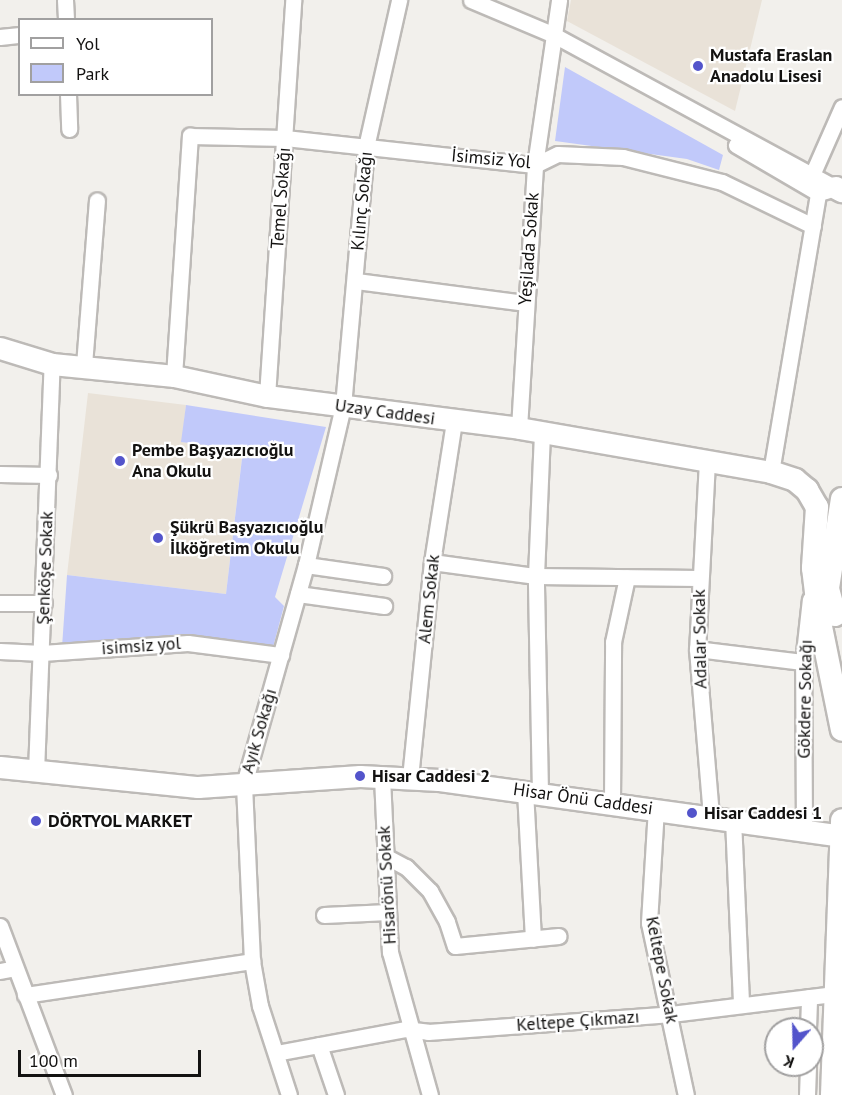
<!DOCTYPE html>
<meta charset="utf-8">
<style>
body{margin:0}
#map{position:relative;width:842px;height:1095px;overflow:hidden;background:#f2f0ec;font-family:"PT Sans",sans-serif}
div>[style]{position:absolute}
[style*='--x']{left:calc(var(--x)*1px);top:calc(var(--y)*1px);width:calc(var(--w)*1px);rotate:calc(var(--a)*1deg)}
.built>*{inset:0;background:#e9e2d8}
.green>*{inset:0;background:#c1c9fa}
.roads{filter:drop-shadow(2px 0 #bdbab7) drop-shadow(-2px 0 #bdbab7) drop-shadow(0 2px #bdbab7) drop-shadow(0 -2px #bdbab7)}
.street>*{height:15px;margin:-7.5px;padding:0 7.5px;transform-origin:7.5px;border-radius:7.5px;background:#fff}
.secondary>*{height:21px;margin:-10.5px;padding:0 10.5px;transform-origin:10.5px;border-radius:10.5px;background:#fff}
.primary>*{height:22px;margin:-11px;padding:0 11px;transform-origin:11px;border-radius:11px;background:#fff}
.dots>*{width:16px;height:16px;translate:-50% -50%;box-sizing:border-box;border:3px solid #fff;border-radius:50%}
span{translate:-50% -50%;white-space:nowrap;text-align:center;line-height:1.15;-webkit-text-stroke:4.5px #fff;paint-order:stroke}
.poi-label{font-size:18px;color:#131211;font-weight:700}
.left{translate:0 -50%;text-align:left}
.street-label{font-size:18px;color:#131211}
.legend{position:absolute;left:18px;top:18px;width:195px;height:78px;box-sizing:border-box;background:#fff;border:2px solid #a1a0a0;margin:0;padding:8px 10px;list-style:none;font-size:18px;color:#131211}
.legend li{display:flex;align-items:center;gap:12px;height:30px}
.legend b{width:30px;border:2px solid #a1a0a0}
.north{position:absolute;left:764px;top:1017px;width:60px;height:60px;box-sizing:border-box;background:#fff;border:2px solid #a1a0a0;border-radius:50%;rotate:200deg;font-size:16px;font-weight:700;line-height:24px;text-align:center;color:#131211}
.north::after{content:'';display:block;margin:auto;width:21px;height:27px;background:#5354cb;clip-path:polygon(50% 0,100% 100%,50% 72%,0 100%)}
.scale{position:absolute;left:18px;top:1050px;width:183px;height:27px;box-sizing:border-box;border:3px solid #131211;border-top:0;padding-left:8px;font-size:18px;line-height:21px;white-space:nowrap;color:#131211;-webkit-text-stroke:4px #fff;paint-order:stroke}
</style>
<div id="map">
<div class="built">
<div style="clip-path:polygon(571px 0,762px 0,735px 111px,567px 21px)"></div>
<div style="clip-path:polygon(88px 393px,186px 405px,182px 442px,243px 449px,226px 594px,67px 575px)"></div>
</div>
<div class="green">
<div style="clip-path:polygon(565px 67px,723px 155px,719px 170px,687px 159px,555px 141px)"></div>
<div style="clip-path:polygon(186px 405px,326px 427px,275px 597px,284px 606px,272px 651px,62px 647px,67px 575px,226px 594px,243px 450px,181px 442px)"></div>
</div>
<div class="roads">
<div class="street">
<div style="--x:65;--y:0;--w:20;--a:87"></div>
<div style="--x:471;--y:0;--w:88;--a:22.8"></div>
<div style="--x:552;--y:34;--w:323;--a:28.5"></div>
<div style="--x:0;--y:37;--w:20;--a:-6"></div>
<div style="--x:68;--y:94;--w:35;--a:88"></div>
<div style="--x:736;--y:145;--w:95;--a:30.3"></div>
<div style="--x:812;--y:175;--w:74;--a:-66.2"></div>
<div style="--x:356;--y:281;--w:170;--a:7.4"></div>
<div style="--x:84;--y:365;--w:165;--a:-85.5"></div>
<div style="--x:174;--y:376;--w:241;--a:-86.2"></div>
<div style="--x:190;--y:136;--w:95;--a:1.2"></div>
<div style="--x:285;--y:138;--w:251;--a:6.2"></div>
<div style="--x:535;--y:165;--w:25;--a:-26"></div>
<div style="--x:558;--y:154;--w:65;--a:2.6"></div>
<div style="--x:623;--y:157;--w:102;--a:14.2"></div>
<div style="--x:722;--y:182;--w:101;--a:25.8"></div>
<div style="--x:267;--y:396;--w:397;--a:-86.2"></div>
<div style="--x:519;--y:428;--w:263;--a:-86.5"></div>
<div style="--x:535;--y:165;--w:167;--a:-81.7"></div>
<div style="--x:707;--y:461;--w:188;--a:93"></div>
<div style="--x:697;--y:649;--w:168;--a:85.2"></div>
<div style="--x:771;--y:472;--w:283;--a:-80.4"></div>
<div style="--x:818;--y:193;--w:8;--a:-14"></div>
<div style="--x:0;--y:474;--w:49;--a:1.2"></div>
<div style="--x:432;--y:562;--w:105;--a:7.7"></div>
<div style="--x:536;--y:576;--w:162;--a:0.7"></div>
<div style="--x:306;--y:565;--w:78;--a:8.1"></div>
<div style="--x:298;--y:594;--w:87;--a:7.9"></div>
<div style="--x:0;--y:603;--w:44;--a:0"></div>
<div style="--x:697;--y:649;--w:107;--a:7"></div>
<div style="--x:0;--y:651;--w:42;--a:2.7"></div>
<div style="--x:42;--y:653;--w:146;--a:-3.9"></div>
<div style="--x:188;--y:643;--w:94;--a:7.4"></div>
<div style="--x:36;--y:772;--w:408;--a:-87.8"></div>
<div style="--x:382;--y:777;--w:175;--a:87.4"></div>
<div style="--x:390;--y:952;--w:148;--a:74.4"></div>
<div style="--x:410;--y:778;--w:217;--a:-84.2"></div>
<div style="--x:432;--y:562;--w:143;--a:-81.1"></div>
<div style="--x:525;--y:791;--w:148;--a:86.9"></div>
<div style="--x:540;--y:793;--w:217;--a:-91.1"></div>
<div style="--x:536;--y:576;--w:143;--a:-87.6"></div>
<div style="--x:612;--y:802;--w:160;--a:-89.6"></div>
<div style="--x:613;--y:642;--w:66;--a:-77.8"></div>
<div style="--x:656;--y:808;--w:115;--a:93.5"></div>
<div style="--x:649;--y:923;--w:176;--a:77.9"></div>
<div style="--x:733;--y:819;--w:186;--a:87.5"></div>
<div style="--x:804;--y:830;--w:168;--a:-90.3"></div>
<div style="--x:803;--y:662;--w:63;--a:-83.7"></div>
<div style="--x:385;--y:856;--w:24;--a:28"></div>
<div style="--x:406;--y:867;--w:34;--a:45"></div>
<div style="--x:430;--y:891;--w:35;--a:61"></div>
<div style="--x:447;--y:922;--w:25;--a:72"></div>
<div style="--x:455;--y:946;--w:104;--a:-5.5"></div>
<div style="--x:324;--y:915;--w:64;--a:-2.7"></div>
<div style="--x:0;--y:926;--w:181;--a:69.3"></div>
<div style="--x:0;--y:971;--w:15;--a:-11"></div>
<div style="--x:25;--y:995;--w:230;--a:-8.5"></div>
<div style="--x:808;--y:1029;--w:32;--a:-88"></div>
<div style="--x:319;--y:1045;--w:53;--a:71.2"></div>
<div style="--x:276;--y:1053;--w:131;--a:-10.5"></div>
<div style="--x:405;--y:1029;--w:23;--a:7"></div>
<div style="--x:428;--y:1032;--w:244;--a:-4.2"></div>
<div style="--x:671;--y:1014;--w:165;--a:-7"></div>
<div style="--x:289;--y:1095;--w:94;--a:-108"></div>
<div style="--x:260;--y:1006;--w:46;--a:-100.1"></div>
<div style="--x:252;--y:961;--w:177;--a:-92.6"></div>
<div style="--x:244;--y:784;--w:228;--a:-74.2"></div>
<div style="--x:306;--y:565;--w:163;--a:-76.9"></div>
<div style="--x:343;--y:406;--w:260;--a:-84.9"></div>
<div style="--x:366;--y:147;--w:151;--a:-77.3"></div>
<div style="--x:807;--y:1095;--w:30;--a:-88"></div>
</div>
<div class="secondary">
<div style="--x:0;--y:348;--w:54;--a:17.1"></div>
<div style="--x:52;--y:364;--w:123;--a:5.6"></div>
<div style="--x:174;--y:376;--w:95;--a:12.1"></div>
<div style="--x:267;--y:396;--w:254;--a:7.2"></div>
<div style="--x:519;--y:428;--w:256;--a:9.9"></div>
<div style="--x:0;--y:767;--w:199;--a:5.8"></div>
<div style="--x:198;--y:787;--w:162;--a:-3.9"></div>
<div style="--x:360;--y:776;--w:79;--a:2.9"></div>
<div style="--x:439;--y:780;--w:406;--a:7.9"></div>
</div>
<div class="primary">
<div style="--x:836;--y:188;--w:7;--a:27"></div>
<div style="--x:771;--y:472;--w:25;--a:18"></div>
<div style="--x:795;--y:480;--w:16;--a:40"></div>
<div style="--x:807;--y:490;--w:20;--a:60"></div>
<div style="--x:817;--y:507;--w:61;--a:93.8"></div>
<div style="--x:813;--y:568;--w:49;--a:83"></div>
<div style="--x:819;--y:617;--w:115;--a:78.5"></div>
<div style="--x:835;--y:615;--w:28;--a:-105"></div>
<div style="--x:828;--y:588;--w:90;--a:-81.1"></div>
<div style="--x:832;--y:1095;--w:275;--a:-87.9"></div>
</div>
</div>
<div class="dots">
<div style="left:698px;top:66px;background:#5354cb"></div>
<div style="left:120px;top:461px;background:#5354cb"></div>
<div style="left:158px;top:538px;background:#5354cb"></div>
<div style="left:360px;top:776px;background:#5354cb"></div>
<div style="left:692px;top:813px;background:#5354cb"></div>
<div style="left:36px;top:821px;background:#5354cb"></div>
</div>
<div class="poi-label">
<span class="left" style="left:710px;top:66px">Mustafa Eraslan<br>Anadolu Lisesi</span>
<span class="left" style="left:132px;top:461px">Pembe Başyazıcıoğlu<br>Ana Okulu</span>
<span class="left" style="left:170px;top:538px">Şükrü Başyazıcıoğlu<br>İlköğretim Okulu</span>
<span class="left" style="left:372px;top:776px">Hisar Caddesi 2</span>
<span class="left" style="left:704px;top:813px">Hisar Caddesi 1</span>
<span class="left" style="left:48px;top:821px">DÖRTYOL MARKET</span>
</div>
<div class="street-label">
<span style="left:491px;top:159px;rotate:5deg">İsimsiz Yol</span>
<span style="left:281px;top:198px;rotate:-86deg">Temel Sokağı</span>
<span style="left:362px;top:201px;rotate:-85deg">Kılınç Sokağı</span>
<span style="left:529px;top:249px;rotate:-86deg">Yeşilada Sokak</span>
<span style="left:385px;top:412px;rotate:8deg">Uzay Caddesi</span>
<span style="left:45px;top:568px;rotate:-88deg">Şenköşe Sokak</span>
<span style="left:429px;top:599px;rotate:-84deg">Alem Sokak</span>
<span style="left:700px;top:639px;rotate:-91deg">Adalar Sokak</span>
<span style="left:141px;top:646px;rotate:-4deg">isimsiz yol</span>
<span style="left:805px;top:699px;rotate:-89deg">Gökdere Sokağı</span>
<span style="left:259px;top:731px;rotate:-74deg">Ayık Sokağı</span>
<span style="left:583px;top:799px;rotate:8deg">Hisar Önü Caddesi</span>
<span style="left:387px;top:885px;rotate:-93deg">Hisarönü Sokak</span>
<span style="left:662px;top:970px;rotate:79deg">Keltepe Sokak</span>
<span style="left:578px;top:1021px;rotate:-4deg">Keltepe Çıkmazı</span>
</div>
<ul class="legend">
<li><b style="height:8px;background:#fff"></b>Yol</li>
<li><b style="height:16px;background:#c1c9fa"></b>Park</li>
</ul>
<div class="north">K</div>
<div class="scale">100 m</div>
</div>
